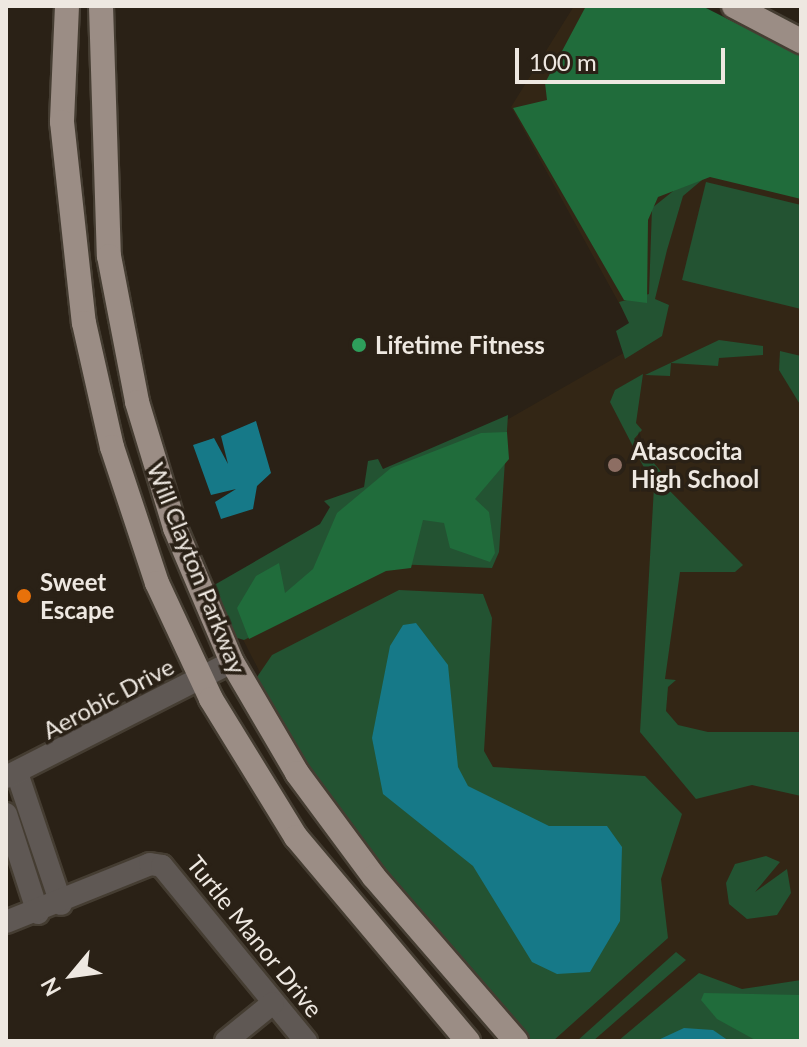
<!DOCTYPE html>
<style>
body{margin:0}
#map{position:relative;width:807px;height:1047px;overflow:hidden;background:#2a2116;font-family:Lato,sans-serif}
div>[style]{position:absolute}
[style*='--x']{left:calc(var(--x)*1px);top:calc(var(--y)*1px);width:calc(var(--w)*1px);rotate:calc(var(--a)*1deg)}
.built>*{inset:0;background:#332615}
.green>*{inset:0;background:#235332}
.forest>*{inset:0;background:#206c3b}
.water>*{inset:0;background:#167988}
.roads{filter:drop-shadow(2px 0 #453d32) drop-shadow(-2px 0 #453d32) drop-shadow(0 2px #453d32) drop-shadow(0 -2px #453d32)}
.minor>*{height:22px;margin:-11px;padding:0 11px;transform-origin:11px;border-radius:11px;background:#5f5854}
.major>*{height:24px;margin:-12px;padding:0 12px;transform-origin:12px;border-radius:12px;background:#9b8d85}
.dots>*{width:22px;height:22px;translate:-50% -50%;box-sizing:border-box;border:4px solid #2a2116;border-radius:50%}
span{translate:-50% -50%;white-space:nowrap;text-align:center;line-height:1.15;-webkit-text-stroke:7px #2a2116;paint-order:stroke}
.poi-label{font-size:24px;color:#eee8e1;font-weight:700}
.left{translate:0 -50%;text-align:left}
.street-label{font-size:24px;color:#eee8e1}
.frame{position:absolute;inset:0;border:8px solid #eee8e1;pointer-events:none}
.north{position:absolute;left:32px;top:935px;width:80px;height:80px;-webkit-text-stroke:6px #2a2116;paint-order:stroke;rotate:241deg;font-size:22px;font-weight:700;line-height:32px;text-align:center;color:#eee8e1}
.north::after{content:'';display:block;margin:auto;width:28px;height:36px;background:#eee8e1;clip-path:polygon(50% 0,100% 100%,50% 72%,0 100%)}
.scale{position:absolute;left:515px;top:48px;width:210px;height:36px;box-sizing:border-box;border:4px solid #eee8e1;border-top:0;padding-left:10px;font-size:24px;line-height:28px;white-space:nowrap;color:#eee8e1;-webkit-text-stroke:6px #2a2116;paint-order:stroke}
</style>
<div id="map">
<div class="built">
<div style="clip-path:polygon(574px 6px,693px 6px,801px 60px,801px 1041px,545px 1041px,269px 690px,216px 587px,641px 343px,511px 107px)"></div>
</div>
<div class="green">
<div style="clip-path:polygon(687px 180px,702px 180px,683px 196px,667px 250px,655px 299px,669px 305px,662px 336px,625px 359px,616px 331px,629px 323px,619px 302px,649px 294px,652px 208px)"></div>
<div style="clip-path:polygon(706px 182px,801px 205px,801px 309px,682px 280px)"></div>
<div style="clip-path:polygon(719px 340px,763px 346px,763px 355px,719px 358px,718px 366px,671px 363px,670px 376px,645px 375px)"></div>
<div style="clip-path:polygon(780px 351px,801px 356px,801px 406px,779px 370px)"></div>
<div style="clip-path:polygon(643px 374px,636px 423px,642px 430px,634px 439px,663px 474px,659px 480px,743px 565px,735px 572px,680px 572px,665px 679px,676px 680px,668px 687px,666px 711px,678px 725px,708px 732px,801px 732px,801px 796px,752px 785px,696px 799px,640px 732px,654px 487px,610px 402px,615px 390px)"></div>
<div style="clip-path:polygon(508px 415px,499px 552px,492px 568px,393px 564px,244px 640px,234px 637px,209px 588px,320px 524px,330px 507px,324px 501px,364px 487px,368px 461px,378px 459px,383px 469px)"></div>
<div style="clip-path:polygon(399px 590px,483px 594px,492px 618px,484px 751px,493px 767px,645px 776px,682px 814px,661px 879px,668px 938px,553px 1041px,528px 1041px,408px 907px,315px 782px,255px 680px,272px 655px)"></div>
<div style="clip-path:polygon(766px 856px,780px 862px,755px 892px,787px 869px,791px 893px,777px 915px,747px 919px,729px 904px,726px 883px,735px 864px)"></div>
<div style="clip-path:polygon(676px 952px,686px 960px,593px 1041px,577px 1041px)"></div>
<div style="clip-path:polygon(699px 973px,742px 989px,801px 980px,801px 1041px,618px 1041px)"></div>
</div>
<div class="forest">
<div style="clip-path:polygon(586px 6px,702px 6px,801px 56px,801px 199px,710px 177px,658px 197px,648px 220px,647px 303px,624px 300px,513px 108px,547px 100px,545px 83px)"></div>
<div style="clip-path:polygon(507px 432px,509px 459px,475px 499px,489px 512px,495px 553px,490px 562px,450px 548px,444px 523px,423px 520px,411px 568px,386px 571px,249px 639px,237px 608px,256px 576px,279px 563px,285px 593px,313px 569px,337px 513px,391px 468px,481px 433px)"></div>
<div style="clip-path:polygon(704px 993px,801px 995px,801px 1041px,757px 1041px,717px 1019px,701px 1000px)"></div>
</div>
<div class="water">
<div style="clip-path:polygon(256px 421px,271px 473px,257px 486px,253px 509px,221px 519px,215px 502px,236px 489px,211px 495px,193px 445px,214px 438px,228px 464px,221px 436px)"></div>
<div style="clip-path:polygon(416px 623px,448px 665px,458px 767px,468px 786px,549px 826px,607px 826px,622px 847px,620px 921px,590px 972px,557px 974px,532px 962px,473px 866px,383px 794px,372px 738px,390px 646px,403px 625px)"></div>
<div style="clip-path:polygon(684px 1028px,713px 1030px,729px 1041px,656px 1041px)"></div>
</div>
<div class="roads">
<div class="minor">
<div style="--x:17;--y:773;--w:138;--a:71.4"></div>
<div style="--x:6;--y:777;--w:254;--a:-27"></div>
<div style="--x:6;--y:814;--w:104;--a:72.1"></div>
<div style="--x:6;--y:922;--w:155;--a:-21.9"></div>
<div style="--x:150;--y:864;--w:12;--a:9"></div>
<div style="--x:162;--y:866;--w:227;--a:50.6"></div>
<div style="--x:226;--y:1041;--w:60;--a:-39"></div>
</div>
<div class="major">
<div style="--x:67;--y:6;--w:116;--a:92.5"></div>
<div style="--x:62;--y:122;--w:202;--a:83.8"></div>
<div style="--x:84;--y:323;--w:127;--a:77.3"></div>
<div style="--x:112;--y:447;--w:143;--a:71.7"></div>
<div style="--x:157;--y:583;--w:128;--a:65"></div>
<div style="--x:211;--y:699;--w:162;--a:58.4"></div>
<div style="--x:296;--y:837;--w:267;--a:49.9"></div>
<div style="--x:101;--y:6;--w:250;--a:88.2"></div>
<div style="--x:109;--y:256;--w:149;--a:79.1"></div>
<div style="--x:137;--y:402;--w:132;--a:73.2"></div>
<div style="--x:175;--y:528;--w:146;--a:67"></div>
<div style="--x:232;--y:662;--w:129;--a:59.6"></div>
<div style="--x:297;--y:773;--w:129;--a:53.5"></div>
<div style="--x:374;--y:877;--w:217;--a:49.1"></div>
<div style="--x:734;--y:6;--w:76;--a:27.6"></div>
</div>
</div>
<div class="dots">
<div style="left:359px;top:345px;background:#2e9e5b"></div>
<div style="left:615px;top:465px;background:#8d6e63"></div>
<div style="left:24px;top:596px;background:#e8710a"></div>
</div>
<div class="poi-label">
<span class="left" style="left:375px;top:345px">Lifetime Fitness</span>
<span class="left" style="left:631px;top:465px">Atascocita<br>High School</span>
<span class="left" style="left:40px;top:596px">Sweet<br>Escape</span>
</div>
<div class="street-label">
<span style="left:197px;top:568px;rotate:68deg">Will Clayton Parkway</span>
<span style="left:108px;top:698px;rotate:-28deg">Aerobic Drive</span>
<span style="left:255px;top:936px;rotate:51deg">Turtle Manor Drive</span>
</div>
<div class="frame"></div>
<div class="north">N</div>
<div class="scale">100 m</div>
</div>
